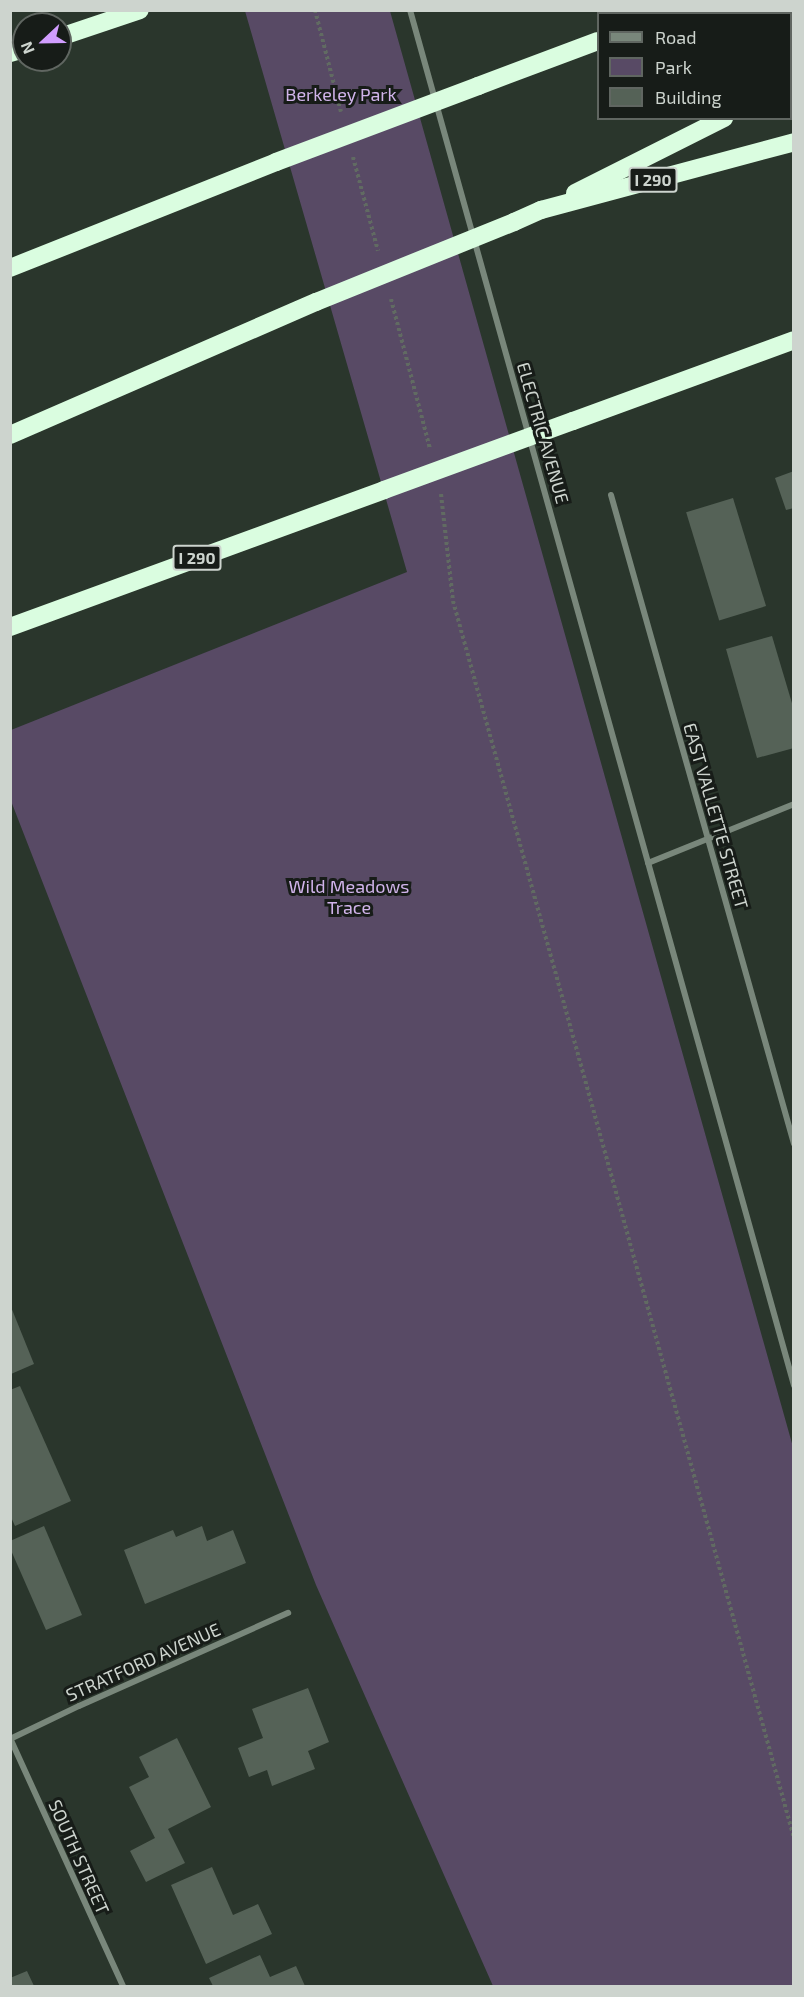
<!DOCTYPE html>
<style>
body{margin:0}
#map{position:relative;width:804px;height:1997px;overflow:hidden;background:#2a362c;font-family:"Exo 2",sans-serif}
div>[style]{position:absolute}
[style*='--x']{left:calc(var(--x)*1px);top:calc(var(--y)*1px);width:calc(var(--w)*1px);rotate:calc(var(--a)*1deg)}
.green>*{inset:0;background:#584a65}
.building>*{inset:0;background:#556257;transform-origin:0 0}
.path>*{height:4px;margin-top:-2px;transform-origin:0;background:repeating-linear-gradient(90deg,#616b62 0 3px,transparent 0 6px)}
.street>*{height:6px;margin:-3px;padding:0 3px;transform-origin:3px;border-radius:3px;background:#79877b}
.highway>*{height:18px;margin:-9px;padding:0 9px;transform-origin:9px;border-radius:9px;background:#dafde0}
.highway-bridge>*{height:18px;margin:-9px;padding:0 9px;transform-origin:9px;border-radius:9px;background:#dafde0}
span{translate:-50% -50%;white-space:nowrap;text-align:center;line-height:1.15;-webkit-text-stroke:6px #171c18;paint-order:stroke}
.shield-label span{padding:2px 4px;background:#171c18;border:2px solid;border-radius:4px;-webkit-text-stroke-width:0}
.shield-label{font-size:16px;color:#cdd4ce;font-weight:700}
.park-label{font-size:18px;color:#d1b4eb}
.street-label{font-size:18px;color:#cdd4ce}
.frame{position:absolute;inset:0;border:12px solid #cdd4ce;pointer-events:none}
.legend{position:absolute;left:597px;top:12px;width:195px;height:108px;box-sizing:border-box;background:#171c18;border:2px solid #606661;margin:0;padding:8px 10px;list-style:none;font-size:18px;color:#cdd4ce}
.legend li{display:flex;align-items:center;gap:12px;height:30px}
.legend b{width:30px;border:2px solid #606661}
.north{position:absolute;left:12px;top:12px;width:60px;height:60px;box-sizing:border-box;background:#171c18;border:2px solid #606661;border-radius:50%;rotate:248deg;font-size:16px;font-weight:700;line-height:24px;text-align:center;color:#cdd4ce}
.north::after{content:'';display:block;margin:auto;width:21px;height:27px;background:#d19dfe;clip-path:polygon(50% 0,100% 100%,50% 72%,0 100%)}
</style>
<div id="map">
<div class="green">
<div style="clip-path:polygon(245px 11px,390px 11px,793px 1447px,793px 1986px,493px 1986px,316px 1585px,11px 801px,11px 730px,407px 572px)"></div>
</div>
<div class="building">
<div style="clip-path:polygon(794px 471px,794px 508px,786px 510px,775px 478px)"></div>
<div style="left:733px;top:498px;width:113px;height:49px;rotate:73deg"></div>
<div style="clip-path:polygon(772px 636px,794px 710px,794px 748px,757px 758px,726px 649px)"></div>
<div style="clip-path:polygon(11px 1307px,34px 1364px,11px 1374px)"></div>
<div style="clip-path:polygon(20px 1386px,71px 1501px,15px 1526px,10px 1515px,10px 1390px)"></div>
<div style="clip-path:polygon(44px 1526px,82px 1615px,46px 1630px,10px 1548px,10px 1541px)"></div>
<div style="clip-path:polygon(202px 1526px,207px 1541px,233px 1530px,246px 1563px,145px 1604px,124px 1550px,173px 1530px,176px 1537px)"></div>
<div style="clip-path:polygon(308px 1688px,329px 1742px,308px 1751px,315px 1769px,272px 1786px,267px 1770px,249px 1777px,238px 1748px,263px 1738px,252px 1709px)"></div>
<div style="clip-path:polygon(177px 1738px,211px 1807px,168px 1829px,185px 1863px,146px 1882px,130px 1851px,155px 1838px,129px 1787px,149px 1777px,139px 1757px)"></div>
<div style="clip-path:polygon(212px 1867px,233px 1915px,258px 1904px,272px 1934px,206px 1964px,171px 1885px)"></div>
<div style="clip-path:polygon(260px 1955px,270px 1977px,296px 1966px,305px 1986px,213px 1986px,209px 1978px)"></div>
<div style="clip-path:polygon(27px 1971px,34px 1986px,10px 1986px,10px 1978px)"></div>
</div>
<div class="path">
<div style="--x:315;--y:10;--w:105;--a:75.7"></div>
<div style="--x:353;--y:157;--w:97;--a:75.1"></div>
<div style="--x:391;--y:299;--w:155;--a:75.4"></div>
<div style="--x:441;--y:494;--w:108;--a:83.6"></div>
<div style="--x:453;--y:601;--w:1283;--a:74.59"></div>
</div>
<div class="street">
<div style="--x:410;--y:10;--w:1428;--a:74.4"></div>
<div style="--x:611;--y:495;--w:674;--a:74.25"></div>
<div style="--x:648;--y:863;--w:157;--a:-22"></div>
<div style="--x:10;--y:1738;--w:273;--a:65.5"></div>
<div style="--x:10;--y:1739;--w:76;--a:-25.6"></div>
<div style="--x:79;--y:1706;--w:229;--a:-24"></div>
</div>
<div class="highway">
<div style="--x:671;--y:14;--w:9;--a:-27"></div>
<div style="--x:60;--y:37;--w:84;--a:-18.6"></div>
<div style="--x:10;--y:53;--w:15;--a:-16"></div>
<div style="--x:790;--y:85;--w:4;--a:-14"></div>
<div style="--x:478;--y:86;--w:128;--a:-20.6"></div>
<div style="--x:575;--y:193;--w:167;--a:-26.7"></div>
<div style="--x:514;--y:222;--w:30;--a:-24"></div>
<div style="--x:541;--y:210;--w:262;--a:-15"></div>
<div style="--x:10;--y:268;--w:286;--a:-21.7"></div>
<div style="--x:573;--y:421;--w:235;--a:-20.1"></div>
<div style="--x:10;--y:435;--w:334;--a:-23.5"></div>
<div style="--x:10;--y:627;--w:398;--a:-20.1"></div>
</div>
<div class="highway-bridge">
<div style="--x:276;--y:162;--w:216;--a:-20.6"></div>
<div style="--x:316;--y:302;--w:214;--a:-22"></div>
<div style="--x:384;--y:490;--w:201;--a:-20.1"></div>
</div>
<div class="shield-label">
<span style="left:653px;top:180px">I 290</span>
<span style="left:197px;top:558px">I 290</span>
</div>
<div class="park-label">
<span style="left:341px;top:94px">Berkeley Park</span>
<span style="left:349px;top:897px">Wild Meadows<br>Trace</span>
</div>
<div class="street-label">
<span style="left:543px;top:433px;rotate:74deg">ELECTRIC AVENUE</span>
<span style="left:716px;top:816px;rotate:74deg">EAST VALLETTE STREET</span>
<span style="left:143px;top:1662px;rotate:-24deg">STRATFORD AVENUE</span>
<span style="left:79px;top:1857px;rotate:66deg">SOUTH STREET</span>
</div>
<div class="frame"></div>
<ul class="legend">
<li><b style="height:8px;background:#79877b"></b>Road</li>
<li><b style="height:16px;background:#584a65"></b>Park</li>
<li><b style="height:16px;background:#556257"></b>Building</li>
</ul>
<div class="north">N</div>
</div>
